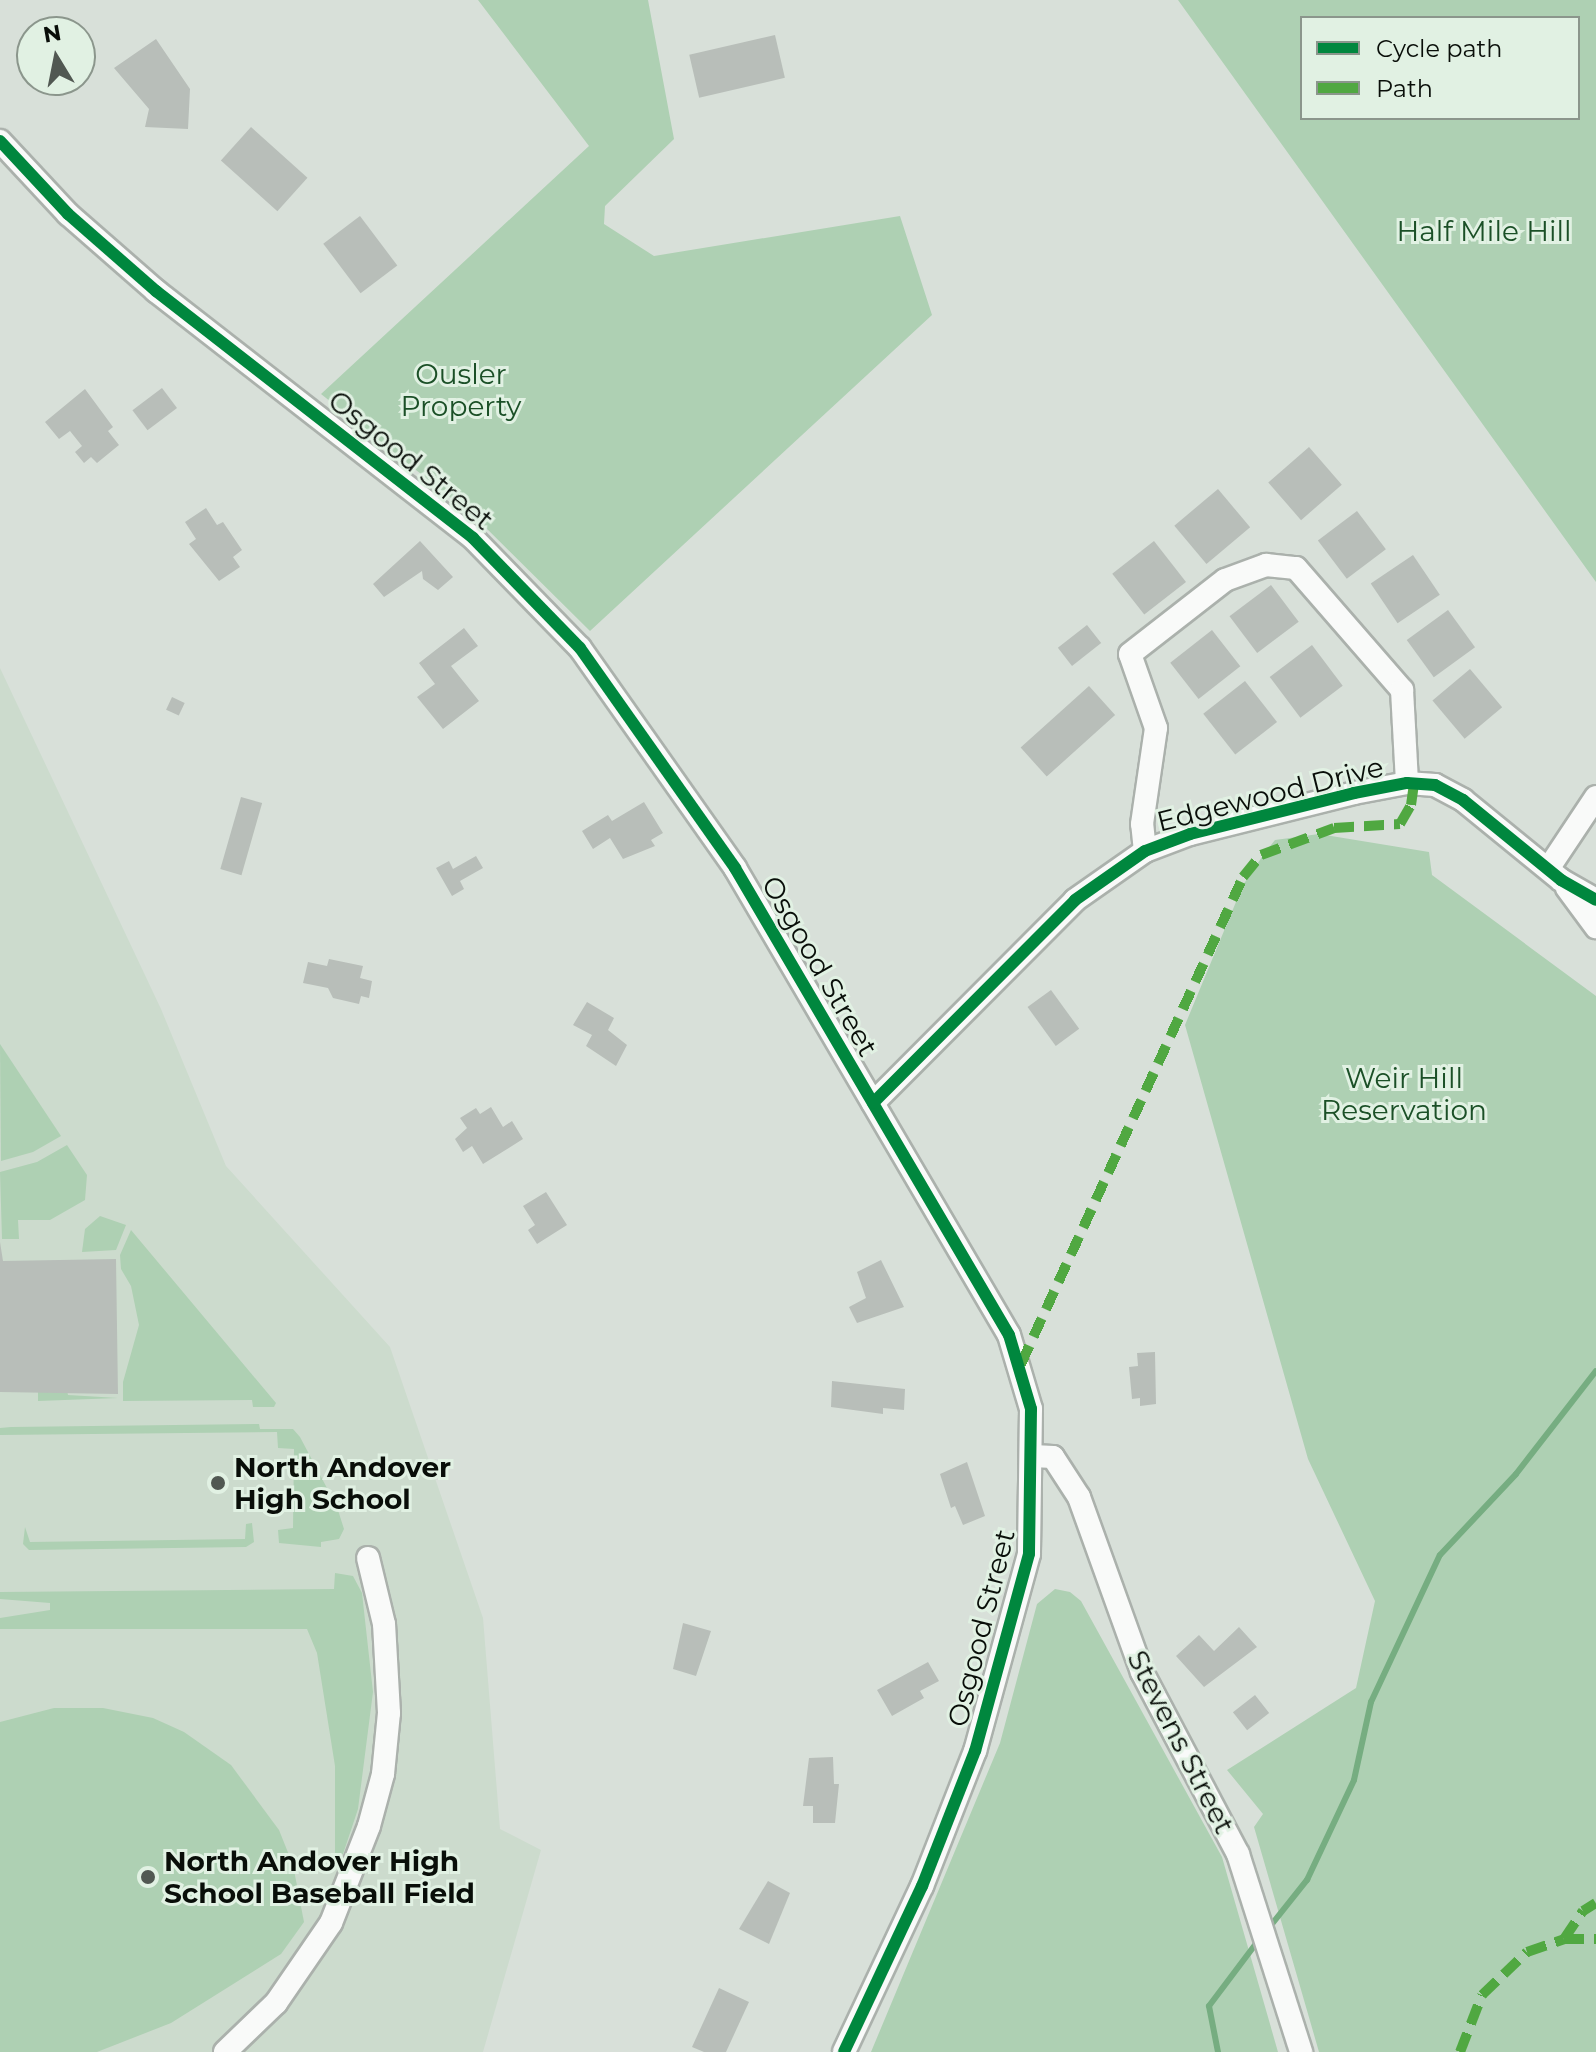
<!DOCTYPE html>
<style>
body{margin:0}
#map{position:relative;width:1596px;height:2052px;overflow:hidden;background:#d8e0d9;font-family:Montserrat,sans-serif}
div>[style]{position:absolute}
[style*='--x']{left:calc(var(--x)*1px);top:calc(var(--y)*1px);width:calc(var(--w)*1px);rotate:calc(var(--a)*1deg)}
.built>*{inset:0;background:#ccdbcd}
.green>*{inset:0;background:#aed0b3}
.stream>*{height:6px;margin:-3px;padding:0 3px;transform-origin:3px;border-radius:3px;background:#76ad81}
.building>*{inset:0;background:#b8beb9;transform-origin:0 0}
.roads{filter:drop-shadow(2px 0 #abb1ac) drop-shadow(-2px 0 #abb1ac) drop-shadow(0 2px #abb1ac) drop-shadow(0 -2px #abb1ac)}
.minor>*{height:22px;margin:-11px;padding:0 11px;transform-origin:11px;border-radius:11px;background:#f9faf9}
.quiet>*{height:10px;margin-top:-5px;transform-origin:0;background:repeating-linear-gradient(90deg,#50a841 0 20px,transparent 0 30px)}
.cycleway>*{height:12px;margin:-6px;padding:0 6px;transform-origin:6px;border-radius:6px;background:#00873e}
.dots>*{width:22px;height:22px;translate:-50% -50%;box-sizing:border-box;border:4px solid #e1f1e3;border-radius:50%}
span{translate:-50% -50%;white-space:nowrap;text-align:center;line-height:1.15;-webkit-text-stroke:6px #e1f1e3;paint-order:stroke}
.park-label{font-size:28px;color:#1b5027}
.street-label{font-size:28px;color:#090e09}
.poi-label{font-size:28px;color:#090e09;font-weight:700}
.left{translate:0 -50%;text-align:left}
.legend{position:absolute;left:1300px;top:16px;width:280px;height:104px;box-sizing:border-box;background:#e1f1e3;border:2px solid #8b968c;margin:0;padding:10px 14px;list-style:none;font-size:24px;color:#090e09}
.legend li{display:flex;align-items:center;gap:16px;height:40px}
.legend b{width:40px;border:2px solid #8b968c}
.north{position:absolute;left:16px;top:16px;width:80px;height:80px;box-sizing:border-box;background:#e1f1e3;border:2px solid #8b968c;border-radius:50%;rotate:350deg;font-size:22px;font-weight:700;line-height:32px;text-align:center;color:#090e09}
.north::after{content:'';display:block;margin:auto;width:28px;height:36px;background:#515852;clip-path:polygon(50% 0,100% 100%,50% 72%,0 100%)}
</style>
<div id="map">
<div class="built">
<div style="clip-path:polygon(0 668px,161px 1009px,226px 1166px,390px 1347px,483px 1618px,500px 1829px,541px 1850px,483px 2052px,0 2052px)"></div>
</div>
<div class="green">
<div style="clip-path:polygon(478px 0,648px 0,674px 139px,605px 206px,604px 224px,654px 256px,900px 216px,932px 315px,590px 631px,476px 518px,321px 394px,589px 146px)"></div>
<div style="clip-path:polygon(evenodd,1178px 0,1596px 0,1596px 582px,1178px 0,1578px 18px,1578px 118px,1302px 118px,1302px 18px,1578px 18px)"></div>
<div style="clip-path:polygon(1319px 834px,1429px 852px,1432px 875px,1596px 996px,1596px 2052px,1319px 2052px,1254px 1827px,1263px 1814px,1227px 1770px,1356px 1688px,1375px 1601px,1308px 1459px,1185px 1025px,1243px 885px,1264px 854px,1275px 840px)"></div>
<div style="clip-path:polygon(0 1044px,61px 1136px,33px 1152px,1px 1161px)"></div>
<div style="clip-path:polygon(67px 1145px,87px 1175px,85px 1200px,50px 1220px,18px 1220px,19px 1239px,2px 1239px,0 1172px,37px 1162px)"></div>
<div style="clip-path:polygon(100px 1216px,126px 1225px,116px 1250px,82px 1252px,85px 1229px)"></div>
<div style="clip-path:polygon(131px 1230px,276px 1403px,274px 1407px,253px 1407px,252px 1400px,123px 1401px,123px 1382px,139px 1325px,131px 1286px,121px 1269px,120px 1255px)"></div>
<div style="clip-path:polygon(67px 1390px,68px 1395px,118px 1398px,38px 1401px,38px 1391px)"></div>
<div style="clip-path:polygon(259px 1424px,260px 1429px,293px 1429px,300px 1437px,337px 1507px,344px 1529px,339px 1539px,321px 1542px,321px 1547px,279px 1543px,278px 1530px,293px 1528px,294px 1449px,278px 1448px,277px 1432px,0 1435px,0 1428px,11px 1427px)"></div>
<div style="clip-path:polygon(252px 1523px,254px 1542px,246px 1547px,29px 1550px,23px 1544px,25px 1527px,30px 1542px,245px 1539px,246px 1524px)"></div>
<div style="clip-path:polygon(335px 1573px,353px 1576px,362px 1593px,373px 1692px,358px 1809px,343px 1854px,335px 1858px,335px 1766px,317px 1653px,307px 1629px,0 1629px,0 1618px,50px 1610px,50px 1603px,0 1599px,0 1592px,334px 1589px)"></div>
<div style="clip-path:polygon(1055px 1589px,1070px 1592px,1081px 1601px,1222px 1857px,1278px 2052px,871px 2052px,1000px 1743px,1037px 1604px)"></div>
<div style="clip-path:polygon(54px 1708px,103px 1708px,153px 1718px,184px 1732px,231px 1765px,279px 1830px,293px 1865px,304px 1922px,281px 1954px,171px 2023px,97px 2052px,0 2052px,0 1722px)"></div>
</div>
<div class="stream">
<div style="--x:1268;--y:1929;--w:63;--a:-51.5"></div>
<div style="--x:1307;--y:1880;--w:110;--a:-64.8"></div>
<div style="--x:1354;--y:1780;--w:80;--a:-77.7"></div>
<div style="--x:1371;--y:1702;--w:162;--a:-64.9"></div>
<div style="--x:1440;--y:1555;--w:111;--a:-46.8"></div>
<div style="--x:1516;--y:1474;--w:130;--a:-52.2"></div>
<div style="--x:1218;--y:2052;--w:47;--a:-101.1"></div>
<div style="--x:1209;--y:2006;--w:81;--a:-53"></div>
</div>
<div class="building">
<div style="left:775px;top:35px;width:44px;height:88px;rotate:77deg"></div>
<div style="clip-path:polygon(156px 39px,190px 89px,188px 129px,145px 127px,149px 109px,114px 68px)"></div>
<div style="left:251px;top:127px;width:76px;height:45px;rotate:42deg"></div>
<div style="left:360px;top:216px;width:62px;height:46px;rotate:53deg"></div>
<div style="left:162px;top:388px;width:25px;height:37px;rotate:53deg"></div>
<div style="clip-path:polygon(85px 389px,113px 427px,108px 431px,119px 445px,97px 463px,91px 457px,84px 463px,75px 452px,82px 446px,70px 431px,59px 439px,45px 422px)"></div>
<div style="left:1309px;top:447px;width:50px;height:54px;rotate:49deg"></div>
<div style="left:1218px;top:489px;width:50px;height:57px;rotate:50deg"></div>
<div style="clip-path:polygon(206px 508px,217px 525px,223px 522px,242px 550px,233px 557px,240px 567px,219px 581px,189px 544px,196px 539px,185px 522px)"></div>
<div style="left:1357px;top:511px;width:48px;height:49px;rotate:53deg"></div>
<div style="clip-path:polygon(420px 541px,453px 577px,438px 590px,423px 579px,422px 571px,384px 597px,373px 584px)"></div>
<div style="left:1154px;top:541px;width:52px;height:53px;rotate:52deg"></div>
<div style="left:1413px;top:555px;width:48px;height:51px;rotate:56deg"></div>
<div style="left:1271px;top:585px;width:46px;height:52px;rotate:53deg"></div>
<div style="left:1448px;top:610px;width:46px;height:51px;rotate:54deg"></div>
<div style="left:1087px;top:625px;width:23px;height:37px;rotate:52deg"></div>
<div style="clip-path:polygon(464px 628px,478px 646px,451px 666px,479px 701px,443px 729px,417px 697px,435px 684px,419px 663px)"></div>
<div style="left:1212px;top:630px;width:46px;height:53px;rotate:52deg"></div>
<div style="left:1312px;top:645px;width:51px;height:53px;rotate:53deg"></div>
<div style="left:1470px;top:669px;width:50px;height:49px;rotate:50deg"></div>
<div style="left:1245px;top:681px;width:52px;height:53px;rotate:52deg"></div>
<div style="left:1089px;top:686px;width:39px;height:92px;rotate:48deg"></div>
<div style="left:172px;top:697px;width:14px;height:14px;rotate:25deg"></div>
<div style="left:241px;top:797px;width:22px;height:75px;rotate:16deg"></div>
<div style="clip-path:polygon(644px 802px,663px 833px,651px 840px,655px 846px,623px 859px,610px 838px,593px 849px,582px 831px,608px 815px,612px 821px)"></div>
<div style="clip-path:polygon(476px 856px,483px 868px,460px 881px,464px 889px,452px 896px,436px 868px,449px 861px,453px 869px)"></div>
<div style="clip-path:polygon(329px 959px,363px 966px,360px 978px,372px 981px,369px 998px,361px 996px,359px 1004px,333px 998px,328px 988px,303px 983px,308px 962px,327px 966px)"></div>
<div style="left:1051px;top:990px;width:48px;height:29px;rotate:54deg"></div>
<div style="clip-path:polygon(587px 1002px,614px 1018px,608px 1030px,627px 1045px,616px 1066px,586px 1046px,592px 1035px,573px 1025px)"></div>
<div style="clip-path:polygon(491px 1107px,503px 1127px,512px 1121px,523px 1139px,483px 1164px,472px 1146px,463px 1152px,455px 1139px,467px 1128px,460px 1118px,476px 1108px,480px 1114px)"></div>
<div style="clip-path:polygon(546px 1192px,567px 1225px,537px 1244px,528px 1230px,535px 1225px,523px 1206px)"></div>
<div style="clip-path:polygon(0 1242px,3px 1261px,116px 1259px,118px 1394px,0 1392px)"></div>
<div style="clip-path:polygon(881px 1260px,904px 1307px,857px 1323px,849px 1307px,866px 1298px,857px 1272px)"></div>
<div style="clip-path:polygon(1155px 1352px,1156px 1404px,1140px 1406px,1140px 1398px,1132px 1399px,1129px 1367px,1138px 1366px,1137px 1353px)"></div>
<div style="clip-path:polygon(832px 1381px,905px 1389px,904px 1410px,883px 1408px,883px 1414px,831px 1407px)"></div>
<div style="clip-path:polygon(967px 1462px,985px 1516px,963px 1525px,955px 1506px,951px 1508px,940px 1474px)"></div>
<div style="clip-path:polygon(683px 1623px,711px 1631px,696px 1676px,673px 1669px)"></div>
<div style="clip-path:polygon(1239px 1627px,1257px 1647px,1204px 1687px,1176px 1656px,1199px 1635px,1214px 1651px)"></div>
<div style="clip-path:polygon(928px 1662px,939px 1681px,920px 1691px,924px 1698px,892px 1716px,877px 1690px)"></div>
<div style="left:1255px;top:1695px;width:23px;height:28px;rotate:52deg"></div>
<div style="clip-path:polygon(833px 1757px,834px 1784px,839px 1784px,835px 1823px,813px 1823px,813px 1806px,803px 1806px,809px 1758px)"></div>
<div style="clip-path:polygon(768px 1881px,790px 1893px,769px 1944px,739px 1929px)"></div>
<div style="clip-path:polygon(719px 1988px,749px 2002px,726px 2052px,704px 2052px,692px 2047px)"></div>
</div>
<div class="roads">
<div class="minor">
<div style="--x:0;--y:141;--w:100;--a:47"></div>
<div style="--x:68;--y:214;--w:117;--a:41.2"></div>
<div style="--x:156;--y:291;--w:402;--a:37.9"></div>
<div style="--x:473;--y:538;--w:153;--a:45.8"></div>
<div style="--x:580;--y:648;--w:269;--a:54.8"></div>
<div style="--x:735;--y:868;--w:541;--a:59.6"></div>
<div style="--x:1009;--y:1335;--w:77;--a:73.4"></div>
<div style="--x:1031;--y:1409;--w:145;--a:90.8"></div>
<div style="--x:1029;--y:1554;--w:204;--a:105.3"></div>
<div style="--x:975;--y:1751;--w:145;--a:111.4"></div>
<div style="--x:922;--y:1886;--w:183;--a:115.2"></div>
<div style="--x:1145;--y:851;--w:27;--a:-96"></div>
<div style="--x:1142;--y:824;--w:97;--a:-81.7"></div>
<div style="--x:1156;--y:728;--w:78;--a:-109.4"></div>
<div style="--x:1130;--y:654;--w:120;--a:-37.9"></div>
<div style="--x:1225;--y:580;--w:44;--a:-20.1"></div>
<div style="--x:1266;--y:565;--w:30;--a:6"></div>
<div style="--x:1296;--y:568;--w:162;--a:49"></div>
<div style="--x:1402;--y:690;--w:93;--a:86.9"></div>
<div style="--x:1550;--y:866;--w:83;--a:-56.3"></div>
<div style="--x:1567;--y:888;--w:49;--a:53.4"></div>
<div style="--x:873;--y:1103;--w:286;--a:-45.1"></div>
<div style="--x:1075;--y:900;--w:85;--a:-35"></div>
<div style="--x:1145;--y:851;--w:48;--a:-20.7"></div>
<div style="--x:1190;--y:834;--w:169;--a:-14"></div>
<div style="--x:1354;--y:793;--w:54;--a:-10.7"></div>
<div style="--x:1407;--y:783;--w:28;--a:4"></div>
<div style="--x:1435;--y:785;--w:32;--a:28"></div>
<div style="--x:1463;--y:800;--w:127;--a:39.2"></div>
<div style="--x:1561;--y:880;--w:40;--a:29.7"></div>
<div style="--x:1033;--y:1456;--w:20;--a:3"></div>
<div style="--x:1053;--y:1457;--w:48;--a:57"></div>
<div style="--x:1079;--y:1497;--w:186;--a:70.2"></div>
<div style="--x:1142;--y:1672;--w:206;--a:62.2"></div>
<div style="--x:1238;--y:1854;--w:208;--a:72.3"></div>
<div style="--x:225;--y:2052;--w:71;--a:-43.9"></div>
<div style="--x:276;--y:2003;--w:97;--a:-55.5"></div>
<div style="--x:331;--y:1923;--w:104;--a:-68.6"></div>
<div style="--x:369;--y:1826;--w:54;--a:-74.9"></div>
<div style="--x:383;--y:1774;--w:61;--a:-84.4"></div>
<div style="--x:389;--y:1713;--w:89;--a:-93.2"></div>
<div style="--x:384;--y:1624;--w:68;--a:-103.6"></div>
</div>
</div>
<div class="quiet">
<div style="--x:1021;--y:1364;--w:535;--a:-65.49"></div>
<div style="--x:1243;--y:877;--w:28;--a:-51"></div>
<div style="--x:1261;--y:855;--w:78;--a:-20.3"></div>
<div style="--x:1334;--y:828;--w:66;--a:-3.5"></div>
<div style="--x:1400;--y:824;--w:22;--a:-60"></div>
<div style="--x:1411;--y:805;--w:21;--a:-82"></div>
<div style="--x:1564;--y:1939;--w:32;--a:0"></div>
<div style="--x:1460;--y:2052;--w:61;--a:-68.9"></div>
<div style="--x:1482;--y:1995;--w:62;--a:-43.7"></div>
<div style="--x:1527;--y:1952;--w:39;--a:-19"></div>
<div style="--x:1564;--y:1939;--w:34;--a:-56"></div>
<div style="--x:1583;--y:1911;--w:15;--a:-32"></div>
</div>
<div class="cycleway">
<div style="--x:0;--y:141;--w:100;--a:47"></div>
<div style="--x:68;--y:214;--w:117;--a:41.2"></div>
<div style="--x:156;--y:291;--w:402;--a:37.9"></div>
<div style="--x:473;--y:538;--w:153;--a:45.8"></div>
<div style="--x:580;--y:648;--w:269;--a:54.8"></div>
<div style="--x:735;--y:868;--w:541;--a:59.6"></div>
<div style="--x:1009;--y:1335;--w:77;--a:73.4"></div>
<div style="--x:1031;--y:1409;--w:145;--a:90.8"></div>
<div style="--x:1029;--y:1554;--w:204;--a:105.3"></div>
<div style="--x:975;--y:1751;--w:145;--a:111.4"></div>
<div style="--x:922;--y:1886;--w:183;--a:115.2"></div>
<div style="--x:873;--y:1103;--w:286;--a:-45.1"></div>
<div style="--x:1075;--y:900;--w:85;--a:-35"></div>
<div style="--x:1145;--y:851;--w:48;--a:-20.7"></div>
<div style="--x:1190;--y:834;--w:169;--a:-14"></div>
<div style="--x:1354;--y:793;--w:54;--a:-10.7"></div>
<div style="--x:1407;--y:783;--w:28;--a:4"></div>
<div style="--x:1435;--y:785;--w:32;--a:28"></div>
<div style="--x:1463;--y:800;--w:127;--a:39.2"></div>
<div style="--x:1561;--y:880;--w:40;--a:29.7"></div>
</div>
<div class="dots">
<div style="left:218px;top:1483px;background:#515852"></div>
<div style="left:148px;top:1877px;background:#515852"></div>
</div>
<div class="park-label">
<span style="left:1484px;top:231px">Half Mile Hill</span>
<span style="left:461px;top:390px">Ousler<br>Property</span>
<span style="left:1404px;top:1094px">Weir Hill<br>Reservation</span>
</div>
<div class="street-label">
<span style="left:411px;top:460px;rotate:39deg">Osgood Street</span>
<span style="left:1270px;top:794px;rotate:-14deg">Edgewood Drive</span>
<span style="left:820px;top:966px;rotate:60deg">Osgood Street</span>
<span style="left:981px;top:1628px;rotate:-76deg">Osgood Street</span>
<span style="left:1181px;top:1742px;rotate:63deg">Stevens Street</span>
</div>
<div class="poi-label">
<span class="left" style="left:234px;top:1483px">North Andover<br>High School</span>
<span class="left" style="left:164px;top:1877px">North Andover High<br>School Baseball Field</span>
</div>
<ul class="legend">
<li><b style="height:10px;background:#00873e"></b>Cycle path</li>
<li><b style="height:10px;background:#50a841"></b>Path</li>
</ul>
<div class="north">N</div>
</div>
